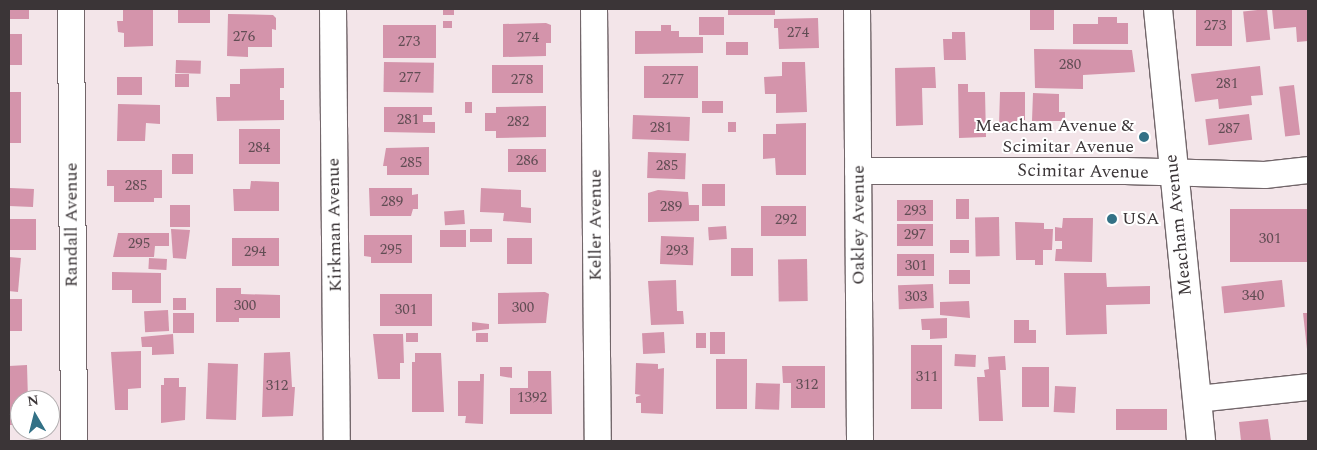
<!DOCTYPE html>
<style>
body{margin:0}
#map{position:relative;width:1317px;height:450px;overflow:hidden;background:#f3e5e9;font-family:Spectral,serif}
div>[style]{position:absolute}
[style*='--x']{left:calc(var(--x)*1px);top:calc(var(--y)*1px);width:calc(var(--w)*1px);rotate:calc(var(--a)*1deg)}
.building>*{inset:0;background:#d494ab;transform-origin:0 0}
.roads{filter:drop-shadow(1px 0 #72666a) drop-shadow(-1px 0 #72666a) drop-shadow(0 1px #72666a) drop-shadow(0 -1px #72666a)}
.minor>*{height:26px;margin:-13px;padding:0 13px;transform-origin:13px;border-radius:13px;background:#fff}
.secondary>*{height:28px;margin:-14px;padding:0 14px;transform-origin:14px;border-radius:14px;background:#fff}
.dots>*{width:14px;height:14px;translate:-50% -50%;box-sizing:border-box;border:2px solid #fff;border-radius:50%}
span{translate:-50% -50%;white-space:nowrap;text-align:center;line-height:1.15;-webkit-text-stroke:4px #fff;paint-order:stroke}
.number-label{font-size:15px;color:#614d54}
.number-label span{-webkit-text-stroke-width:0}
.poi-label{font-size:18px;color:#3b3537}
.right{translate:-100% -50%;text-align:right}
.left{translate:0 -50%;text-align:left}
.street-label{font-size:18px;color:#3b3537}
.frame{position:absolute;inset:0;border:10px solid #3b3537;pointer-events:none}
.north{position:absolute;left:10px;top:390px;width:50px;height:50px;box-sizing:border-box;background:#fff;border:1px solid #b1aeaf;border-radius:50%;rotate:352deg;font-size:14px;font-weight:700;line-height:20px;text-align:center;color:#3b3537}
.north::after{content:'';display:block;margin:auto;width:18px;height:22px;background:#337186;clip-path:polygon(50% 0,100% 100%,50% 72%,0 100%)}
</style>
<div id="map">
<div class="building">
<div style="left:9px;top:9px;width:20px;height:10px"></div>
<div style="clip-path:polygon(123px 9px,153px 9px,153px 46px,124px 47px,124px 33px,118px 32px,117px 21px,123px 21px)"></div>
<div style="left:178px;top:9px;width:32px;height:14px"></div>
<div style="left:443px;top:9px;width:11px;height:6px"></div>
<div style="left:728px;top:9px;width:47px;height:6px"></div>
<div style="left:1030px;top:9px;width:24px;height:21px"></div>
<div style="left:1196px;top:9px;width:36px;height:37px"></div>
<div style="left:1267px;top:9px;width:31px;height:24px;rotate:84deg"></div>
<div style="clip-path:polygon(1272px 9px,1308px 9px,1308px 41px,1297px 42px,1296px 27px,1274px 29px)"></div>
<div style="clip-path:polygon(228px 14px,273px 15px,276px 18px,276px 30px,272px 29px,272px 47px,248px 47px,248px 57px,227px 56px)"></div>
<div style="left:724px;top:17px;width:18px;height:25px;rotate:90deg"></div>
<div style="clip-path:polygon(1098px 17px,1117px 17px,1117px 23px,1128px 23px,1128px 44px,1073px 44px,1073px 24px,1098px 24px)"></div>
<div style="clip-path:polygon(818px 18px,819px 48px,779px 49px,778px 28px,774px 28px,774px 19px)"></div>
<div style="left:443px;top:21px;width:9px;height:7px"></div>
<div style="clip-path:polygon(546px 23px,551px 25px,551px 43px,546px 43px,546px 56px,503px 57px,503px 24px)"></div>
<div style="left:383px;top:25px;width:53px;height:33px"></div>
<div style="clip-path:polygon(661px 25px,671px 25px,671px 31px,679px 31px,679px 37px,703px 37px,703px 53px,635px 54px,635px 31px,661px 31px)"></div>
<div style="clip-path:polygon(952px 32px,965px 32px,966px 60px,944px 60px,943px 39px,952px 39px)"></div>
<div style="left:9px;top:34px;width:13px;height:31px"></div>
<div style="left:726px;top:42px;width:22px;height:13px"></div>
<div style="clip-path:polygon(1034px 49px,1132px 50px,1135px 72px,1083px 75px,1083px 89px,1035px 88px)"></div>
<div style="left:176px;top:60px;width:25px;height:13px;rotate:2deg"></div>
<div style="left:384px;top:62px;width:50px;height:30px;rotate:1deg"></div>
<div style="clip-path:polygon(782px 62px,805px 62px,807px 112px,776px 113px,776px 94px,765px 94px,764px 77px,782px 76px)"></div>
<div style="left:543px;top:65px;width:28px;height:51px;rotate:90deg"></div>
<div style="left:644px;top:66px;width:54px;height:32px"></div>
<div style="clip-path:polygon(1260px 66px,1263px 95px,1251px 96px,1252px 105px,1219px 109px,1218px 99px,1195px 102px,1191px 74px)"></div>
<div style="clip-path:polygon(935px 67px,936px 88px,922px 88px,923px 125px,896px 126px,895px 68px)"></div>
<div style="clip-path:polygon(284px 68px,284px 88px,280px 88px,280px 100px,284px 100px,284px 120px,217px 121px,216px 97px,230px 97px,230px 84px,240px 84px,240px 69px)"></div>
<div style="left:175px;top:74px;width:14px;height:13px"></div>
<div style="left:142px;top:77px;width:18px;height:25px;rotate:90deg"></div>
<div style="clip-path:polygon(958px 84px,968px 84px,968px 92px,985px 92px,986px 137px,959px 138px)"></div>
<div style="left:1294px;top:85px;width:50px;height:15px;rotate:83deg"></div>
<div style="left:9px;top:92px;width:12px;height:51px"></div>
<div style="clip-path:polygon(1000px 92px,1025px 92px,1025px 120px,1017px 120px,1017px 125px,999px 125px)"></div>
<div style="clip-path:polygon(1033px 93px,1059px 94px,1059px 112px,1065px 112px,1065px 121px,1032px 121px)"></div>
<div style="left:723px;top:101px;width:12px;height:21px;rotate:90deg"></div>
<div style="left:465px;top:102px;width:7px;height:11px"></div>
<div style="clip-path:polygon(118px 104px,160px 105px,160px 124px,146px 123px,145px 141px,117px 141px)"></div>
<div style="clip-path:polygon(546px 106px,546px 137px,496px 138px,496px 131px,485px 131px,485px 113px,496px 113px,496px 107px)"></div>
<div style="clip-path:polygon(384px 107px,432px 107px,432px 115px,423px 115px,423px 122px,435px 122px,435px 133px,384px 132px)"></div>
<div style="left:1249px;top:114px;width:26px;height:44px;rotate:83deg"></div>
<div style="left:633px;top:115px;width:57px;height:24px;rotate:2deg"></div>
<div style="left:728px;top:122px;width:8px;height:10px"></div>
<div style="clip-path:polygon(806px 123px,806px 175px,776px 175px,775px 158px,763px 159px,763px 134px,776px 134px,776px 124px)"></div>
<div style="left:239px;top:129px;width:41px;height:35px"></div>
<div style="clip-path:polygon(429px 147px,429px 175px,387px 175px,387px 166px,383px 166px,386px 148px)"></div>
<div style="left:508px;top:149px;width:38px;height:23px"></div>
<div style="left:648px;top:152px;width:38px;height:26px;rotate:2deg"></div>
<div style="left:172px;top:154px;width:21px;height:20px"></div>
<div style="clip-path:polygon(107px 170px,162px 170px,162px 198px,154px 198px,154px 202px,114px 202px,114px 186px,107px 186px)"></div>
<div style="clip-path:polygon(251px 181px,279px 182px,279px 211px,234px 211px,233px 189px,250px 189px)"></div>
<div style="left:702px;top:184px;width:23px;height:22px"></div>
<div style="clip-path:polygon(9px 185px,10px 188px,34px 189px,33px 207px,9px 206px)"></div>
<div style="clip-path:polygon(369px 188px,412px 188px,412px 195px,418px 194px,418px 209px,413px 209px,411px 216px,370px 216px)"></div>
<div style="clip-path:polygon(481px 188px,521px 190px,521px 207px,531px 208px,531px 223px,503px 221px,504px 213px,480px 212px)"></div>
<div style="clip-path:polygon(658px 190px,688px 192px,689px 205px,699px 205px,699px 221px,648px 222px,648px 193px)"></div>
<div style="left:956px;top:199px;width:13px;height:20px"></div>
<div style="left:897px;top:200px;width:36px;height:21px"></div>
<div style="left:170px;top:205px;width:20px;height:22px"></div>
<div style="left:761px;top:206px;width:45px;height:30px"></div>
<div style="left:1308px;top:209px;width:53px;height:78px;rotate:90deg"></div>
<div style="left:464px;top:210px;width:14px;height:20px;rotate:86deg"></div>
<div style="left:999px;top:217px;width:39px;height:24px;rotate:89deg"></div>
<div style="clip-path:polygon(1063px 218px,1093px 218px,1092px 262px,1055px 261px,1056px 249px,1062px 249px,1062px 241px,1055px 241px,1055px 227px,1062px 228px)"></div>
<div style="left:9px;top:219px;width:27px;height:31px"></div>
<div style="clip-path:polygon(1015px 222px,1044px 223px,1044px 229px,1053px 229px,1052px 250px,1043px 250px,1043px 265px,1035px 265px,1035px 260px,1016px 260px)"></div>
<div style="left:897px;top:224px;width:36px;height:22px"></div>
<div style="left:726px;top:226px;width:13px;height:18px;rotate:86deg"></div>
<div style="clip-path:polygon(171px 229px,190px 230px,186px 259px,173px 258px)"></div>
<div style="left:492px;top:229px;width:13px;height:22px;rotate:90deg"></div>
<div style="left:466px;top:230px;width:17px;height:26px;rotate:90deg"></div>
<div style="clip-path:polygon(118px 233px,169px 233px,169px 246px,155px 246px,154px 257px,113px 257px)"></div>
<div style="clip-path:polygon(364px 235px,412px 235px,412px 263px,371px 263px,371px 257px,364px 256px)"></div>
<div style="left:661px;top:236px;width:33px;height:28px;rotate:2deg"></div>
<div style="left:232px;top:238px;width:47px;height:28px"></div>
<div style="left:507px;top:238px;width:25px;height:26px"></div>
<div style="left:950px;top:240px;width:19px;height:13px"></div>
<div style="left:731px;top:248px;width:22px;height:28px"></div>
<div style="left:934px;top:254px;width:22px;height:37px;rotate:90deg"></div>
<div style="left:9px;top:257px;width:12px;height:34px;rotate:5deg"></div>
<div style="left:149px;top:258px;width:18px;height:11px;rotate:3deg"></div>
<div style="left:807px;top:259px;width:42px;height:29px;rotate:89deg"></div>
<div style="left:949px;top:270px;width:21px;height:14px"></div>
<div style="clip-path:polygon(112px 272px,161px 273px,161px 303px,132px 303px,132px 290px,112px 290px)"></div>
<div style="clip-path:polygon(1064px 273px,1106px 273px,1107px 287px,1150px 286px,1150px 304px,1106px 305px,1107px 334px,1066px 335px)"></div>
<div style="clip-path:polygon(676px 280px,677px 311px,683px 311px,684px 324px,651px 325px,648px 281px)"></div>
<div style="left:1282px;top:280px;width:27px;height:61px;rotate:84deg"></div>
<div style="left:933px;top:284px;width:24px;height:35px;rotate:88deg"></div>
<div style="clip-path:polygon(216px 288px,241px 288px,241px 294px,280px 295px,280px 318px,239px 318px,239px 322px,216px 322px)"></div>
<div style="clip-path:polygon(545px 292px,549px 294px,546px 323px,498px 324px,498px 293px)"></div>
<div style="left:380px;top:294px;width:52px;height:32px"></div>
<div style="left:186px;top:298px;width:12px;height:13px;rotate:90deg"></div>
<div style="left:9px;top:299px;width:13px;height:32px"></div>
<div style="clip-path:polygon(969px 301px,970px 318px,940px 315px,940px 302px)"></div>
<div style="left:168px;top:310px;width:21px;height:24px;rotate:87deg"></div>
<div style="left:194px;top:313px;width:20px;height:21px;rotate:90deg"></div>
<div style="clip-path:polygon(1303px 313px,1308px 313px,1308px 349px,1307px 349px)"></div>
<div style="clip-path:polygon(947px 318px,947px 338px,930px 339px,930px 330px,922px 330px,921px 319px)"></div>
<div style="clip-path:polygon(1014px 320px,1029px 320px,1029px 330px,1036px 330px,1036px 343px,1014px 343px)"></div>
<div style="clip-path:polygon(472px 322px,489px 324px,489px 329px,472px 331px)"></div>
<div style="left:664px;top:332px;width:21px;height:22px;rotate:87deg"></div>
<div style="left:710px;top:332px;width:15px;height:22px"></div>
<div style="left:406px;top:333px;width:12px;height:9px"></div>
<div style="left:476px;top:333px;width:12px;height:9px"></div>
<div style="left:696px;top:333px;width:10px;height:15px"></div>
<div style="clip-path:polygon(173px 334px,174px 354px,152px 355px,152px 347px,142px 347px,141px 337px)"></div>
<div style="clip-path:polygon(373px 334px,403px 334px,404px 363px,400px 363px,400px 379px,378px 379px)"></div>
<div style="left:911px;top:345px;width:31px;height:64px"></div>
<div style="clip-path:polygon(141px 351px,141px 388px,128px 389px,128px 410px,115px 410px,111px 352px)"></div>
<div style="clip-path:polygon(290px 352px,292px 387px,295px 387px,293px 416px,262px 417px,264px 353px)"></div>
<div style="clip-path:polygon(415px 353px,441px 353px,444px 412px,412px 412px,412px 362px,415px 362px)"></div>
<div style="left:955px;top:354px;width:21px;height:12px;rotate:3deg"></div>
<div style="clip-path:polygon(1005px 356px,1006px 370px,1000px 370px,1003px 421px,979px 421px,977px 377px,985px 377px,984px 370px,989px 369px,988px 357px)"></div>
<div style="left:747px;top:359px;width:50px;height:31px;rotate:90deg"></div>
<div style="left:208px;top:363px;width:30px;height:56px;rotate:2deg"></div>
<div style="clip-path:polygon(636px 363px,658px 364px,658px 369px,664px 368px,663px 414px,641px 413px,641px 403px,636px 403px,636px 397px,641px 395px,635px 394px)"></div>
<div style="clip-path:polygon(27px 365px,28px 400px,20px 400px,20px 418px,11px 418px,12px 425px,9px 425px,9px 366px)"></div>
<div style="clip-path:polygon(782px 366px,825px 366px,825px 408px,791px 408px,791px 383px,783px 383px)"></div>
<div style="clip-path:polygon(500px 367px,512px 367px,512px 378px,500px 376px)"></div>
<div style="left:1022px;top:367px;width:27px;height:40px"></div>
<div style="clip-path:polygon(528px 371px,551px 371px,552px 414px,510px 414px,510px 388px,528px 388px)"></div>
<div style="clip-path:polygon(480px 374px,484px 374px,483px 424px,465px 423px,466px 416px,458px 416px,458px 381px,480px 381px)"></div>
<div style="clip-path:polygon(164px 378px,179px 378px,179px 387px,186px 387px,185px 420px,161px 423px,161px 385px,164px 385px)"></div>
<div style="left:756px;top:383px;width:24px;height:26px;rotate:2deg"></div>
<div style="left:1055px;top:386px;width:21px;height:26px;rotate:3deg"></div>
<div style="left:1116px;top:409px;width:51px;height:21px"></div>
<div style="clip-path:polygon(1268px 419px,1271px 441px,1241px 441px,1239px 422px)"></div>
</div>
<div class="roads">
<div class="minor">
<div style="--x:71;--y:9;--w:432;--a:89.6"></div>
<div style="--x:333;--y:9;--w:432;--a:89.5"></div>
<div style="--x:594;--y:9;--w:432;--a:89.5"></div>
<div style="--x:857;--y:9;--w:432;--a:89.6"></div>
<div style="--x:858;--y:171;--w:267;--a:0"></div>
<div style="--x:1125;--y:171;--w:140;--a:1.6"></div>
<div style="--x:1265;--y:175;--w:43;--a:-6.6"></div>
<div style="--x:1198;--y:399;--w:111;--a:-6.2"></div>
</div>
<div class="secondary">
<div style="--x:1158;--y:9;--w:434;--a:84.3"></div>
</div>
</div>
<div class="dots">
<div style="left:1144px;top:137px;background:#337186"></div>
<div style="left:1112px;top:219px;background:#337186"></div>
</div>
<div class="number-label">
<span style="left:1215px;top:26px">273</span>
<span style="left:798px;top:33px">274</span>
<span style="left:244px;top:37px">276</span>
<span style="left:528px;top:38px">274</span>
<span style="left:409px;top:42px">273</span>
<span style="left:1070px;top:65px">280</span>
<span style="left:410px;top:78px">277</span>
<span style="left:522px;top:80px">278</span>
<span style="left:673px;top:80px">277</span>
<span style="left:1227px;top:84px">281</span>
<span style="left:408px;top:120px">281</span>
<span style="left:518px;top:122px">282</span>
<span style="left:661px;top:128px">281</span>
<span style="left:1229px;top:129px">287</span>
<span style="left:259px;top:148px">284</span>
<span style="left:527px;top:161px">286</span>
<span style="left:411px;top:163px">285</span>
<span style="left:667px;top:166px">285</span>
<span style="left:136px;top:186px">285</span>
<span style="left:392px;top:202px">289</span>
<span style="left:671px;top:207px">289</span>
<span style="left:915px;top:211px">293</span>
<span style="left:786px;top:220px">292</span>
<span style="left:915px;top:235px">297</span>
<span style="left:1270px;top:239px">301</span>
<span style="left:139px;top:244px">295</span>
<span style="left:391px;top:250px">295</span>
<span style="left:677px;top:251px">293</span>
<span style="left:255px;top:252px">294</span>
<span style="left:916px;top:266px">301</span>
<span style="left:1253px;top:296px">340</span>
<span style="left:916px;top:297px">303</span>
<span style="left:245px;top:306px">300</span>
<span style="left:523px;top:308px">300</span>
<span style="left:406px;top:310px">301</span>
<span style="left:927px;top:377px">311</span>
<span style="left:807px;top:385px">312</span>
<span style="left:277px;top:386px">312</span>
<span style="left:532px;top:398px">1392</span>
</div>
<div class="poi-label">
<span class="right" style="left:1134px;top:137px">Meacham Avenue &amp;<br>Scimitar Avenue</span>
<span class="left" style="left:1122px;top:219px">USA</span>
</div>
<div class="street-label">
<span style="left:1083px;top:172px;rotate:1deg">Scimitar Avenue</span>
<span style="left:72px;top:225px;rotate:-90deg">Randall Avenue</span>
<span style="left:335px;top:225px;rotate:-91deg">Kirkman Avenue</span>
<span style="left:596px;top:225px;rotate:-90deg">Keller Avenue</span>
<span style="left:859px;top:225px;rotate:-90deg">Oakley Avenue</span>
<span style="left:1179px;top:225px;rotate:-96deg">Meacham Avenue</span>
</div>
<div class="frame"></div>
<div class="north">N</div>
</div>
